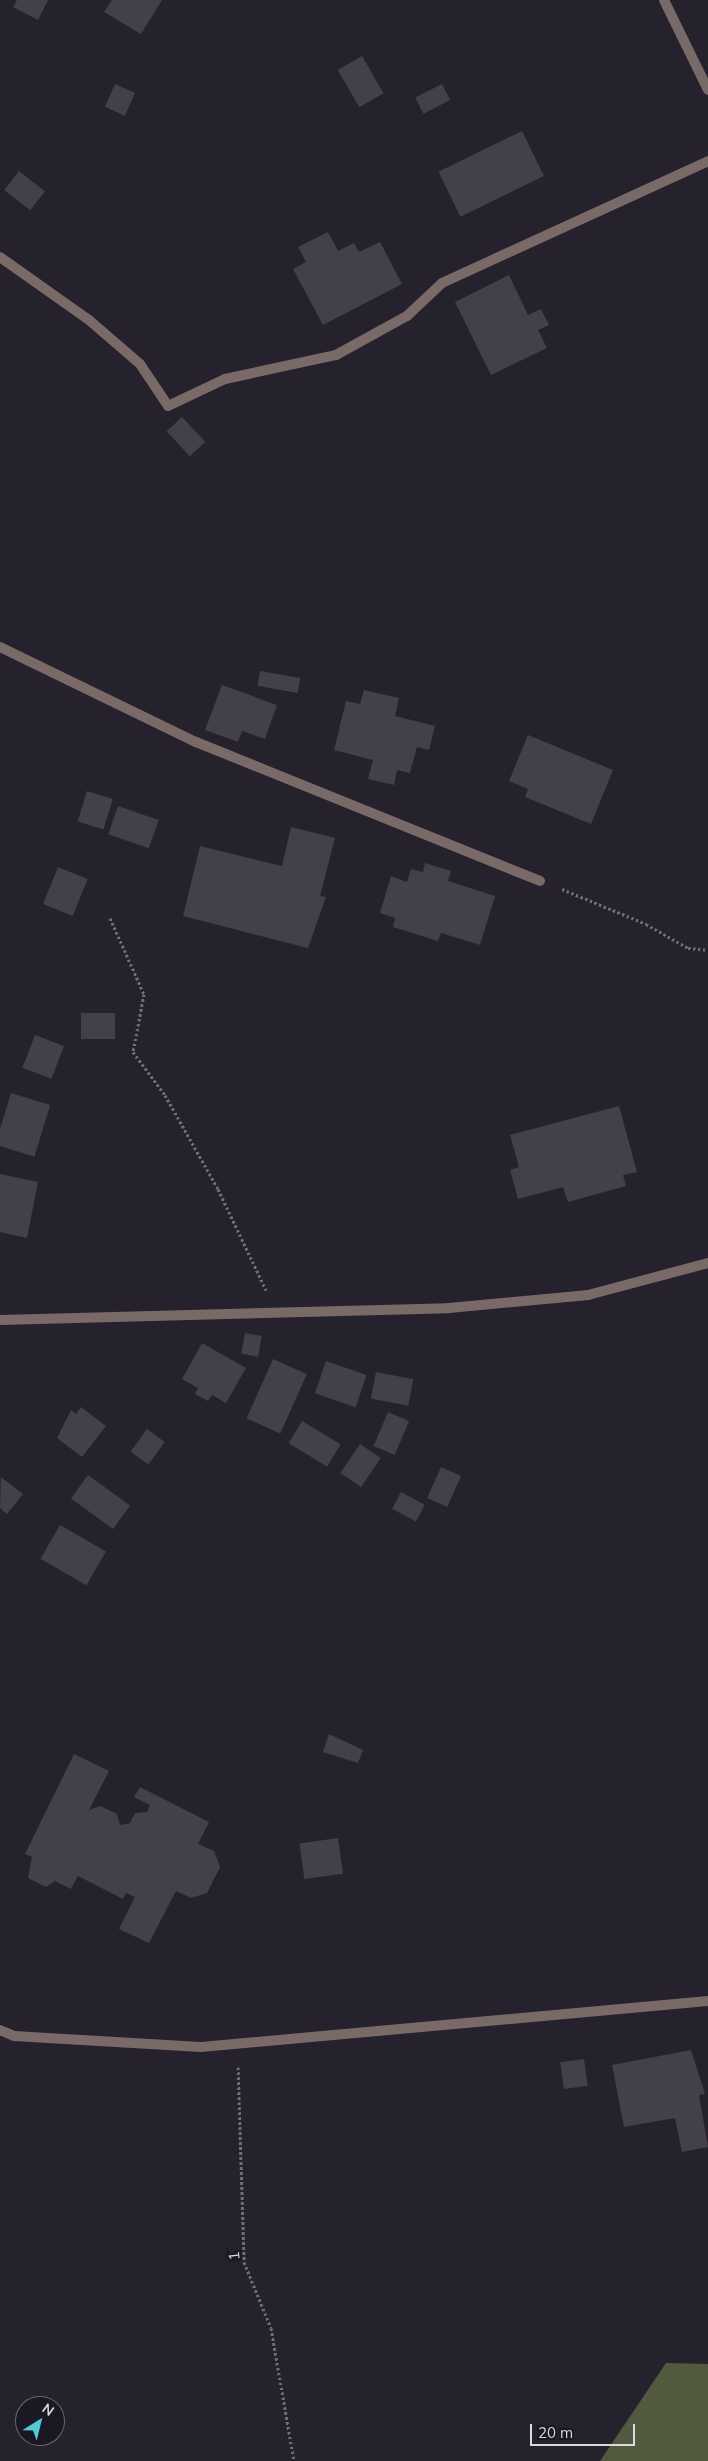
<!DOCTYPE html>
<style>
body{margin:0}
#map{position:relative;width:708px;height:2461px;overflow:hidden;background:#26222d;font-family:Mulish,sans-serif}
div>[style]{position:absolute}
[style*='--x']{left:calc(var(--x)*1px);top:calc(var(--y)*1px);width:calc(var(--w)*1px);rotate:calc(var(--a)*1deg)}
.forest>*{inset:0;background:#515a3f}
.building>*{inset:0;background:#433f4b;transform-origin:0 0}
.path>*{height:3px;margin-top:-1.5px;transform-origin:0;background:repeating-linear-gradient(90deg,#716e77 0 2.5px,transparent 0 5px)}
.service>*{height:10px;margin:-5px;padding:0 5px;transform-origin:5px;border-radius:5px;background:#796a67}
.minor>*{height:10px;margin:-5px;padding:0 5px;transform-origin:5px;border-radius:5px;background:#796a67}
.tertiary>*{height:10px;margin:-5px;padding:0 5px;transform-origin:5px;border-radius:5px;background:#796a67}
span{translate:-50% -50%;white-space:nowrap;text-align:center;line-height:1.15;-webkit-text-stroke:5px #1c1823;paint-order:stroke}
.street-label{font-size:15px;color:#dbd8e0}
.north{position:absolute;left:15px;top:2396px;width:50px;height:50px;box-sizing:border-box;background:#1c1823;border:1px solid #68656f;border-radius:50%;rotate:36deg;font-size:14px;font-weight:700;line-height:20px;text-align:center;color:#dbd8e0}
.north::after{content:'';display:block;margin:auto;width:18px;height:22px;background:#52cbd9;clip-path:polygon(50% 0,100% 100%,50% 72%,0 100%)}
.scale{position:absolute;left:530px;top:2424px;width:105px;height:22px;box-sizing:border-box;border:2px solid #dbd8e0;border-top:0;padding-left:6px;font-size:15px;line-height:18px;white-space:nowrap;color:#dbd8e0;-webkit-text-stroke:4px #1c1823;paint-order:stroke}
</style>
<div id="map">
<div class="forest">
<div style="clip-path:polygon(666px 2363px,708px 2364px,708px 2461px,600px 2461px)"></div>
</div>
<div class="building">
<div style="clip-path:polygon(17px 0,48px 0,38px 20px,13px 7px)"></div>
<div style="clip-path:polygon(112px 0,162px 0,141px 34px,104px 12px)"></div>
<div style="left:362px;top:56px;width:43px;height:28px;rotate:60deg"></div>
<div style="left:115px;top:84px;width:22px;height:25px;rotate:24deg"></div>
<div style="left:442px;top:84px;width:18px;height:30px;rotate:63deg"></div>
<div style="left:522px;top:131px;width:50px;height:93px;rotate:64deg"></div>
<div style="left:19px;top:171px;width:33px;height:24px;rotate:38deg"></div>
<div style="clip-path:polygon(328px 232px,338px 251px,354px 243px,359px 252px,380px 242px,402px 284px,323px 325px,293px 269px,306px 262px,298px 247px)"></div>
<div style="clip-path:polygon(509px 275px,528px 315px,541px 309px,549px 325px,538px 330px,547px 348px,491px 375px,455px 302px)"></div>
<div style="left:182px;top:417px;width:34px;height:21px;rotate:47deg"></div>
<div style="left:260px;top:671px;width:41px;height:15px;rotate:10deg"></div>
<div style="clip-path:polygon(222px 685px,277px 705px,265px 739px,242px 731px,238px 742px,205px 730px)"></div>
<div style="clip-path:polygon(364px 690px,399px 698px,395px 716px,435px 726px,429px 750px,417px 747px,410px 773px,397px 770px,394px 785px,368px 779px,373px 760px,334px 750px,346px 701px,360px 704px)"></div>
<div style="clip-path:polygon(528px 735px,613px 770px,591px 824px,525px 797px,528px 789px,509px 781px)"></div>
<div style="left:87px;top:791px;width:27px;height:32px;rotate:17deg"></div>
<div style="left:118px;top:806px;width:43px;height:30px;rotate:19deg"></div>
<div style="clip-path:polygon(291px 827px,335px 838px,320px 896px,326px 897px,308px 948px,183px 916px,200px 846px,282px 866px)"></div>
<div style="clip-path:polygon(425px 863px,451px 871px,448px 881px,495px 896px,480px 945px,441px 933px,438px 941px,393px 927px,395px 918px,380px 913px,391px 876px,407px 882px,411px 869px,423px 872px)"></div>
<div style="left:58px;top:867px;width:32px;height:40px;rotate:22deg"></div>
<div style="left:81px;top:1013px;width:34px;height:26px"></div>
<div style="left:35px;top:1035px;width:31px;height:35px;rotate:21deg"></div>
<div style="left:11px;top:1093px;width:41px;height:54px;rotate:17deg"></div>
<div style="clip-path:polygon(619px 1106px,637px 1172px,623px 1175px,626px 1186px,568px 1202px,563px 1187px,518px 1199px,510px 1170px,519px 1167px,510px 1135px)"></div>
<div style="clip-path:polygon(0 1174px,38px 1182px,27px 1238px,0 1232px)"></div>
<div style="left:245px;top:1333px;width:17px;height:21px;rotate:10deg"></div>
<div style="clip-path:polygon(202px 1343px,246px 1368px,226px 1403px,212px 1395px,208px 1401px,195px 1394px,198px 1388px,182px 1379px)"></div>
<div style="left:273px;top:1359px;width:37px;height:65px;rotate:24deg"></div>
<div style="left:326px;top:1361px;width:43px;height:34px;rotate:19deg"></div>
<div style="left:376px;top:1372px;width:38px;height:27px;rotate:11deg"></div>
<div style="clip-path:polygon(81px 1407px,106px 1426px,82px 1457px,57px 1438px,71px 1410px,76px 1414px)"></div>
<div style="left:388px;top:1412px;width:23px;height:37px;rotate:23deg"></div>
<div style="left:302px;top:1421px;width:45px;height:26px;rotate:31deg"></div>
<div style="left:147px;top:1429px;width:22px;height:28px;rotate:36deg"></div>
<div style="left:360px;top:1444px;width:25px;height:35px;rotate:34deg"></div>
<div style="left:441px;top:1467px;width:22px;height:34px;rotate:24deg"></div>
<div style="left:88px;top:1475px;width:52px;height:29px;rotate:36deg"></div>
<div style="clip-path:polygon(1px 1477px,23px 1494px,7px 1514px,0 1508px)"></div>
<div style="left:401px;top:1492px;width:27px;height:19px;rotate:28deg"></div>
<div style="left:60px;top:1525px;width:53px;height:39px;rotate:30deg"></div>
<div style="clip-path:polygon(329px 1734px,363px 1750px,358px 1763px,323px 1752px)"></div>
<div style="clip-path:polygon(74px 1754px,109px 1771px,89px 1810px,100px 1806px,117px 1814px,120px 1825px,130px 1823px,135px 1813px,147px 1812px,150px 1805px,134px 1797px,140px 1787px,209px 1822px,198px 1844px,214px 1851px,220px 1867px,207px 1893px,191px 1898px,176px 1891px,149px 1943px,119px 1929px,135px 1897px,126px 1893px,123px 1899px,78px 1876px,71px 1889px,55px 1881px,46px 1887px,28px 1878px,32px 1857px,25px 1854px)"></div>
<div style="left:338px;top:1838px;width:36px;height:39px;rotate:82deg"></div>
<div style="clip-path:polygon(691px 2050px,705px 2094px,699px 2095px,708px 2147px,682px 2152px,675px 2118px,624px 2127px,612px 2065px)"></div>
<div style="left:584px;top:2059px;width:27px;height:24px;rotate:82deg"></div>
</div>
<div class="path">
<div style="--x:562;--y:889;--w:91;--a:22.6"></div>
<div style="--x:646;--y:924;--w:48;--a:29.7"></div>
<div style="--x:688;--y:948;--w:20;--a:6"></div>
<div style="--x:110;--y:918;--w:83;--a:65.9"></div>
<div style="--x:144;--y:994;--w:59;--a:100.7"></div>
<div style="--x:133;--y:1052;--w:54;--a:53.3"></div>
<div style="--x:165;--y:1095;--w:108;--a:60.6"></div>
<div style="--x:218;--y:1189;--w:112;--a:64.6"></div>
<div style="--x:238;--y:2067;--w:195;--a:88.2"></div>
<div style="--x:244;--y:2262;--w:71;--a:67.8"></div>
<div style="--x:271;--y:2328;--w:135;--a:80.2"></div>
</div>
<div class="service">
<div style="--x:0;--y:257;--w:109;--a:35.3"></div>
<div style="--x:89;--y:320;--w:67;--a:40.8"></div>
<div style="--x:140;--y:364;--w:50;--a:56.3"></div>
<div style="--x:0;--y:2030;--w:15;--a:23"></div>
<div style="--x:14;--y:2036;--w:187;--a:3.4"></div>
<div style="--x:201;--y:2047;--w:509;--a:-5.18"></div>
</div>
<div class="minor">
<div style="--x:664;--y:0;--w:100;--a:63.9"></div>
<div style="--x:168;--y:406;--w:63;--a:-25.3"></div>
<div style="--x:225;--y:379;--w:114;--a:-12.2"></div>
<div style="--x:336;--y:355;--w:81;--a:-28.8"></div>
<div style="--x:407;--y:316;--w:48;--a:-43.3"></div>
<div style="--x:442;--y:283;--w:293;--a:-24.6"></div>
<div style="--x:0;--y:647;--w:218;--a:25.9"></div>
<div style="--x:196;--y:742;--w:371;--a:22"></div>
</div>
<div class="tertiary">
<div style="--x:0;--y:1320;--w:449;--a:-1.5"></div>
<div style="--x:449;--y:1308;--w:140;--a:-5.3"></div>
<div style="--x:588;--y:1295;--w:124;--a:-14.9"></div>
</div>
<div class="street-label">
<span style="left:234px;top:2256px;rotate:-96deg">1</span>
</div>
<div class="north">N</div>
<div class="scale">20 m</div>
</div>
